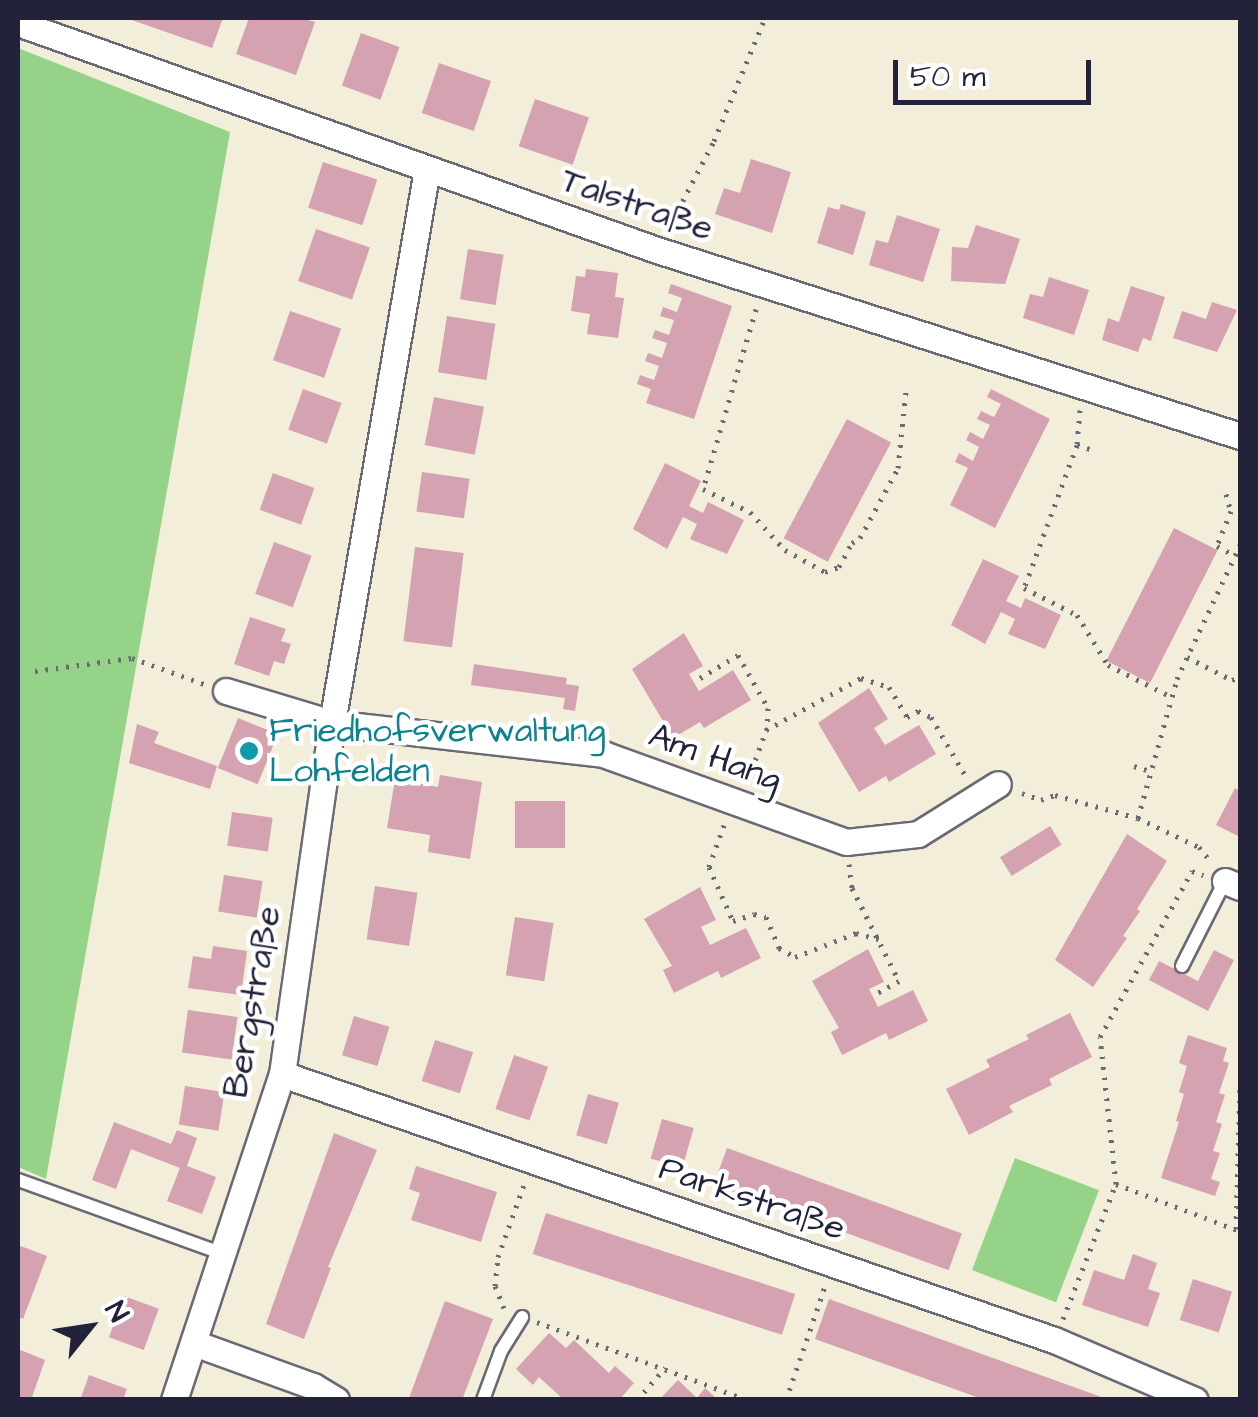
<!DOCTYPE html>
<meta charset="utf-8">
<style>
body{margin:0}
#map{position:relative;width:1258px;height:1417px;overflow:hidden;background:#f2eeda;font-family:"Architects Daughter",sans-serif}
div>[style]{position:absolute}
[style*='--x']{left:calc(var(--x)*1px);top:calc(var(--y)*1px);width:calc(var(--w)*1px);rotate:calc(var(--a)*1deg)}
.green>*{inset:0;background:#95d389;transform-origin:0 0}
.building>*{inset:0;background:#d4a2b0;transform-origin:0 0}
.path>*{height:5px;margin-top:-2.5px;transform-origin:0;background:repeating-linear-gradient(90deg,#6b6973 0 2.5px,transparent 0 10.5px)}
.roads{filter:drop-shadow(2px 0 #6b6973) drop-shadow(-2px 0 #6b6973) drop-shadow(0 2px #6b6973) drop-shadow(0 -2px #6b6973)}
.lane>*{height:12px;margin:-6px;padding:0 6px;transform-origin:6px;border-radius:6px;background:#fff}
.street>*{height:25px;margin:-12.5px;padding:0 12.5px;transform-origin:12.5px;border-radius:12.5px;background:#fff}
.dots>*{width:28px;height:28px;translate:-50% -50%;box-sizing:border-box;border:5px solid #fff;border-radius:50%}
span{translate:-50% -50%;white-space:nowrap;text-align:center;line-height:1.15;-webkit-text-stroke:9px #fff;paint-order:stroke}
.street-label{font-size:35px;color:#22223b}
.culture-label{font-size:35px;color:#0d838f}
.left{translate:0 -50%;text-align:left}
.frame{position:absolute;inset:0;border:20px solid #22223b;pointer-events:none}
.north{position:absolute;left:40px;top:1277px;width:100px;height:100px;-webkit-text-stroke:8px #fff;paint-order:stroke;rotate:60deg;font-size:28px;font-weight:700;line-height:40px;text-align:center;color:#22223b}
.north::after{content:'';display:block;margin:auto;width:35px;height:45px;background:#22223b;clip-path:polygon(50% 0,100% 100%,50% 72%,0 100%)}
.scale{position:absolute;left:893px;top:60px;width:198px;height:45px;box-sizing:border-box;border:5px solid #22223b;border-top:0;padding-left:12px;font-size:30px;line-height:35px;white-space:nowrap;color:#22223b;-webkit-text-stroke:8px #fff;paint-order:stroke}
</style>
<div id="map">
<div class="green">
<div style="clip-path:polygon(18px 48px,230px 132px,46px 1179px,18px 1167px)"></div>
<div style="left:1015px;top:1158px;width:90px;height:120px;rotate:21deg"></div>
</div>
<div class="building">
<div style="clip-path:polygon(126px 18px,223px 18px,212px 48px)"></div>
<div style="clip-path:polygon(249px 18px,301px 18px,315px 22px,296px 75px,236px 54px)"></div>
<div style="left:361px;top:33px;width:41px;height:56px;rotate:20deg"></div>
<div style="left:439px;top:63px;width:55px;height:53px;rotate:19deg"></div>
<div style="left:535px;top:99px;width:57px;height:50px;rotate:19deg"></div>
<div style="clip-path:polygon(751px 159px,791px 172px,772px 233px,715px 214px,724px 188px,740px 193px)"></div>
<div style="left:323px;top:162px;width:57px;height:48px;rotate:18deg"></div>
<div style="clip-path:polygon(841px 204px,866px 212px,853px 255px,817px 243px,828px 207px,839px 210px)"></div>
<div style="clip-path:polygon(897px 215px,940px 229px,923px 282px,869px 265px,876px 240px,888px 243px)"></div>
<div style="clip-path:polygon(976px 225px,1020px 239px,1005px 284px,951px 281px,952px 247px,968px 248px)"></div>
<div style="left:316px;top:229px;width:57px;height:55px;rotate:19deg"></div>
<div style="left:468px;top:249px;width:36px;height:51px;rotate:9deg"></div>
<div style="clip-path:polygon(586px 269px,618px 273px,615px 297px,624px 298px,618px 338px,587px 334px,590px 314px,571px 311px,576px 276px,585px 277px)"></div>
<div style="clip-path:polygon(1049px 277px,1089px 290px,1074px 335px,1023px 318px,1030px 294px,1043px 297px)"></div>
<div style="clip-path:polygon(671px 284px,732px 306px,694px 419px,646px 403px,651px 389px,637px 384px,640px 375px,654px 380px,659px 366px,645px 361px,648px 353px,662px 358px,667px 343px,652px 338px,655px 330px,669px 335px,674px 320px,660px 316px,663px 307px,677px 312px,682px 298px,668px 293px)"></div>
<div style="clip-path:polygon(1131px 286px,1165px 297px,1151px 341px,1143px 338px,1138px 352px,1102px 340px,1108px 318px,1119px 322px)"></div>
<div style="clip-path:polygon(1212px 302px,1237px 310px,1217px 352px,1173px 338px,1182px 311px,1206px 319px)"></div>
<div style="left:290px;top:311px;width:54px;height:52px;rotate:19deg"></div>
<div style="left:447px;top:316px;width:49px;height:57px;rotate:9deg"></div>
<div style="left:303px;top:389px;width:41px;height:43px;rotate:20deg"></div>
<div style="clip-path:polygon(991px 389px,1050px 419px,995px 528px,950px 505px,968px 468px,955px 462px,959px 453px,973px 461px,979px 447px,966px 440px,970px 432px,983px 439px,990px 425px,977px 419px,981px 411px,994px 417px,1001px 404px,987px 397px)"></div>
<div style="left:434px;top:397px;width:51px;height:49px;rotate:11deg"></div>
<div style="left:847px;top:419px;width:50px;height:135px;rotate:28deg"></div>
<div style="clip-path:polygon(665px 463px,701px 481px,689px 506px,703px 513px,708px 502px,744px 520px,727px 554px,690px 539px,697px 524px,683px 517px,667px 549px,633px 529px)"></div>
<div style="left:422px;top:472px;width:48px;height:40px;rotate:8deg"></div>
<div style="left:273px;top:473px;width:44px;height:39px;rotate:20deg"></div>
<div style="left:1174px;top:528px;width:49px;height:149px;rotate:27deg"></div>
<div style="left:274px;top:542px;width:40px;height:55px;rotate:20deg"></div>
<div style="left:415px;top:547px;width:49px;height:95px;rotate:7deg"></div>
<div style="clip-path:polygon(983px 559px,1019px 576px,1006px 601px,1021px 608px,1025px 598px,1061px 615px,1045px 649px,1008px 634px,1015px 619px,1001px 612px,985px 644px,951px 625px)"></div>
<div style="clip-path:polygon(250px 617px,286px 629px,281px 641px,291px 644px,284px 664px,274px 661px,269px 676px,234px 664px)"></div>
<div style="clip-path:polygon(684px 633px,703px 666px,689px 674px,699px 691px,733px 670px,751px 700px,704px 728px,700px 722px,673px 738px,632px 669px)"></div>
<div style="clip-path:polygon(474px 664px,567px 678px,566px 684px,579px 686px,575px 711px,563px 709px,565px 698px,471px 685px)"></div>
<div style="clip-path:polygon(869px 688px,888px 719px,874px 728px,885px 745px,919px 725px,936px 754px,889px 782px,886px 776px,859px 792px,818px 723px)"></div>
<div style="left:238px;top:718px;width:43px;height:54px;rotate:22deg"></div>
<div style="clip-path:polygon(137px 724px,159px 732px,154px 743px,217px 766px,210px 789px,129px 763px)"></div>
<div style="clip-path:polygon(440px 775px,482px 782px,470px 859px,428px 852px,430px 835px,387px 828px,395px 779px,438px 787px)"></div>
<div style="clip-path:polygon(1235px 788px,1240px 791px,1240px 837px,1216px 825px)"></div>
<div style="left:515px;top:801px;width:50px;height:47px"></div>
<div style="left:232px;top:812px;width:41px;height:34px;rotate:8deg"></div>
<div style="left:1050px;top:826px;width:22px;height:59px;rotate:58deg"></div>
<div style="clip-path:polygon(1127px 834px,1167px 861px,1137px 909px,1140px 911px,1123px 936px,1127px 938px,1093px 987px,1055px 960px)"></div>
<div style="left:224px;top:875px;width:39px;height:37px;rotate:9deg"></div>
<div style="left:375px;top:886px;width:43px;height:54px;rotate:9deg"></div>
<div style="clip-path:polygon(700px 887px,716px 920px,701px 927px,710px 945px,746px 928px,761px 958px,721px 978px,718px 971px,674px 993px,663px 970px,672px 966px,644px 919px)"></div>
<div style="left:515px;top:917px;width:39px;height:59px;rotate:9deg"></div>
<div style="clip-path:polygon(213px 946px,247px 951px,241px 995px,188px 988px,193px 956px,211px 959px)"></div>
<div style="clip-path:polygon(868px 949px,884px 982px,869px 989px,878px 1007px,913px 990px,928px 1021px,889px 1040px,886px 1033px,842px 1055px,831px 1032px,839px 1028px,812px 981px)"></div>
<div style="clip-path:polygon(1214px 950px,1234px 960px,1208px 1011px,1149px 980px,1159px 961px,1198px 981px)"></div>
<div style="left:188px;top:1010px;width:50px;height:43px;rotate:8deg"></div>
<div style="clip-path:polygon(1070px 1013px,1092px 1057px,1049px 1079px,1052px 1085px,1009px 1106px,1013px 1112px,969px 1135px,946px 1089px,990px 1067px,986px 1060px,1029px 1039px,1026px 1035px)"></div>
<div style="left:354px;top:1016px;width:37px;height:41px;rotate:17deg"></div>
<div style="clip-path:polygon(1188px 1035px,1227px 1048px,1223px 1061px,1229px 1063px,1219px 1093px,1225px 1095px,1216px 1122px,1222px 1124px,1213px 1151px,1220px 1153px,1211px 1179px,1220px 1182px,1215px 1196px,1161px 1178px,1179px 1122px,1176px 1121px,1184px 1094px,1179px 1092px,1187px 1066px,1179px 1063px)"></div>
<div style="left:435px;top:1040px;width:40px;height:43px;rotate:18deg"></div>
<div style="left:514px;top:1055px;width:36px;height:57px;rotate:19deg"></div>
<div style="left:185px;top:1086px;width:40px;height:39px;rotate:9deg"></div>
<div style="left:588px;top:1094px;width:32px;height:43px;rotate:16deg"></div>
<div style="left:662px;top:1119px;width:33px;height:41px;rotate:16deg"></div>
<div style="clip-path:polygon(114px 1122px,171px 1144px,177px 1130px,197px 1138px,187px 1166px,216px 1177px,202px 1214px,167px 1201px,180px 1168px,131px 1149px,116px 1189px,92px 1180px)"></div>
<div style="clip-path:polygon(334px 1133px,377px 1150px,328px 1267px,331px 1268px,304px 1339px,266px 1324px)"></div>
<div style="left:727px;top:1148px;width:250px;height:39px;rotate:20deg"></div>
<div style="clip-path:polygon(416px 1166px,497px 1192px,481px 1242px,411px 1220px,420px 1193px,409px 1189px)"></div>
<div style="left:546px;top:1213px;width:262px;height:43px;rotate:18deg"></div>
<div style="clip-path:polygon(18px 1245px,47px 1256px,23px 1319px,18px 1317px)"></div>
<div style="clip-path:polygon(1133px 1254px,1157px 1263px,1148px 1289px,1160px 1293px,1148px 1327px,1082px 1305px,1094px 1270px,1124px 1280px)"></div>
<div style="left:1193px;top:1279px;width:41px;height:43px;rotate:18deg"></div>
<div style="left:124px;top:1296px;width:37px;height:44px;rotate:20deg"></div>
<div style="clip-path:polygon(829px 1299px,1107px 1399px,1107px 1400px,985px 1400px,815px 1339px)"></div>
<div style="clip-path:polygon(445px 1301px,493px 1319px,462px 1400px,413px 1400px,409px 1398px)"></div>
<div style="clip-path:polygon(549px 1333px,566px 1348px,574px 1340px,609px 1373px,615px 1366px,634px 1383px,619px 1400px,564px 1400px,539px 1377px,533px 1385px,516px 1369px)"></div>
<div style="clip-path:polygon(18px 1349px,45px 1360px,31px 1400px,18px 1400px)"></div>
<div style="clip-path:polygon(89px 1375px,127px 1389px,123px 1400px,80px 1400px)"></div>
<div style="clip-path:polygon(678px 1380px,697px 1398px,705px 1388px,718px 1400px,659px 1400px)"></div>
</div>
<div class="path">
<div style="--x:668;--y:229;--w:99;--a:-62.4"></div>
<div style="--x:714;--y:141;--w:133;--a:-67.5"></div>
<div style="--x:756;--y:309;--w:188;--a:106.4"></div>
<div style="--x:703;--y:489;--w:52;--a:26.1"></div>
<div style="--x:750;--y:512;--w:52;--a:47.4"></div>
<div style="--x:785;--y:550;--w:46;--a:28.8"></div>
<div style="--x:825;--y:572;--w:15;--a:-20"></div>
<div style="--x:839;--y:567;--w:27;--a:-62"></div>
<div style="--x:852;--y:543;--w:9;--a:-32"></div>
<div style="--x:860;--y:538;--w:80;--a:-61.5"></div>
<div style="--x:898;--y:468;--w:78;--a:-84.1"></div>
<div style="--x:1080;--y:410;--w:35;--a:95"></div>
<div style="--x:1077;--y:445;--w:153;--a:110.3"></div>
<div style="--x:1024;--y:588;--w:59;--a:27"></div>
<div style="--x:1077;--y:615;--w:59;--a:58.2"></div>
<div style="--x:1108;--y:665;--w:72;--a:26.6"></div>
<div style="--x:1077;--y:445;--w:14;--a:17"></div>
<div style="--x:1226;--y:494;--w:18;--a:74"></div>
<div style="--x:1231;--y:511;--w:38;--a:112"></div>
<div style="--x:1217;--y:546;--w:21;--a:29"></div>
<div style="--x:1187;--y:657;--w:51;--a:27.1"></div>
<div style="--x:1232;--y:680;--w:9;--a:-21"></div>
<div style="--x:35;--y:671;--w:98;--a:-7.6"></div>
<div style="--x:132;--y:658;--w:77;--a:19.9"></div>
<div style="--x:700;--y:678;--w:44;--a:-31.2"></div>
<div style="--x:738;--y:655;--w:61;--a:60.5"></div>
<div style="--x:768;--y:708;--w:20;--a:93"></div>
<div style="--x:767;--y:728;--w:55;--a:110.1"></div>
<div style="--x:766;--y:730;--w:108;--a:-28.7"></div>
<div style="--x:861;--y:678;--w:29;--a:18"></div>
<div style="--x:889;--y:687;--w:35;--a:59"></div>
<div style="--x:907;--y:717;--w:13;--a:-29"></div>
<div style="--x:918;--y:711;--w:14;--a:25"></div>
<div style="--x:931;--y:717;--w:67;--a:59.6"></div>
<div style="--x:1134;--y:766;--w:17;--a:17"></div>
<div style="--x:1022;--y:793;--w:20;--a:20"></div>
<div style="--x:1041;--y:800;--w:15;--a:-20"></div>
<div style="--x:1055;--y:795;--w:86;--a:15.5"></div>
<div style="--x:1138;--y:818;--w:68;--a:25.4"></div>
<div style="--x:1199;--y:847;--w:19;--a:51"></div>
<div style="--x:1138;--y:818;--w:144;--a:-74.3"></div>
<div style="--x:1177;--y:679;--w:148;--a:-64.8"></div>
<div style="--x:724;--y:825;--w:45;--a:109.7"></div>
<div style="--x:709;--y:867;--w:59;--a:66"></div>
<div style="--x:733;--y:921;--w:22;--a:-18"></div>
<div style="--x:754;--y:914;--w:12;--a:14"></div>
<div style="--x:766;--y:917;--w:34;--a:67"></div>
<div style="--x:779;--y:948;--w:18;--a:29"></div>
<div style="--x:795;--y:957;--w:66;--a:-21.5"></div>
<div style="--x:856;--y:933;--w:24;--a:15"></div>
<div style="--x:849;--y:864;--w:24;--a:83"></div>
<div style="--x:852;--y:888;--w:104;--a:63.2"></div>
<div style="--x:899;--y:981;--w:26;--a:151"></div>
<div style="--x:1116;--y:1184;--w:133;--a:20.8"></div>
<div style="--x:1236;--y:1229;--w:142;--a:-88.4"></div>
<div style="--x:504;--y:1308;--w:24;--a:-112"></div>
<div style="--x:495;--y:1286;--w:29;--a:-84"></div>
<div style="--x:498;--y:1257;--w:80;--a:-70.2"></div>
<div style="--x:1063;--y:1319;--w:145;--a:-68.6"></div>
<div style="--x:1116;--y:1184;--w:148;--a:-96.2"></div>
<div style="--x:1100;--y:1037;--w:190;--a:-61"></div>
<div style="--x:1192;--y:871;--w:12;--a:20"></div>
<div style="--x:537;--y:1322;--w:225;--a:20.3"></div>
<div style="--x:637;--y:1400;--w:43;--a:-48.8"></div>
<div style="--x:786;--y:1400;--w:120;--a:-71.1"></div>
</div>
<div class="roads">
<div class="lane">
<div style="--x:1182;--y:966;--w:95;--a:-63.2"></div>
<div style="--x:18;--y:1180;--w:218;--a:19.8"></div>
<div style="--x:483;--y:1400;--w:52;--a:-69.8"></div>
<div style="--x:501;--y:1351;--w:40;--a:-58"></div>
</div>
<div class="street">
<div style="--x:18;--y:23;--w:678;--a:19.56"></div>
<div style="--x:657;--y:250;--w:612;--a:17.69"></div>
<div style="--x:226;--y:691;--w:111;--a:16.8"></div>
<div style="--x:332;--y:723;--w:273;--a:6.5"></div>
<div style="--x:603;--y:754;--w:258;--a:19.9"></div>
<div style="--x:846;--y:842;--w:72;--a:-6.3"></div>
<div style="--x:918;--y:834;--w:94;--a:-32"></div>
<div style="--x:1225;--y:881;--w:16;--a:22"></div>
<div style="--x:282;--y:1074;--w:817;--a:19.01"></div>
<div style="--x:1054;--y:1340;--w:153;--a:23.1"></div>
<div style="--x:194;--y:1343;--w:127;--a:19.9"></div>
<div style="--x:313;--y:1386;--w:27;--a:31"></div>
<div style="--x:174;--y:1400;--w:343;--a:-71.7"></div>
<div style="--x:282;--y:1074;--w:355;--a:-81.9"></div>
<div style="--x:332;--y:723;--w:562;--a:-80.27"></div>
</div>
</div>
<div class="dots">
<div style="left:249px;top:751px;background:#0f9aa8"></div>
</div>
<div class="street-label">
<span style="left:637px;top:205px;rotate:19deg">Talstraße</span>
<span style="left:715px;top:758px;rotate:20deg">Am Hang</span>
<span style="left:253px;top:1002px;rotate:-80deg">Bergstraße</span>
<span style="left:752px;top:1199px;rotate:19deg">Parkstraße</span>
</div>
<div class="culture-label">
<span class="left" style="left:269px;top:751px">Friedhofsverwaltung<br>Lohfelden</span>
</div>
<div class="frame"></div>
<div class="north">N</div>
<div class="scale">50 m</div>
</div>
